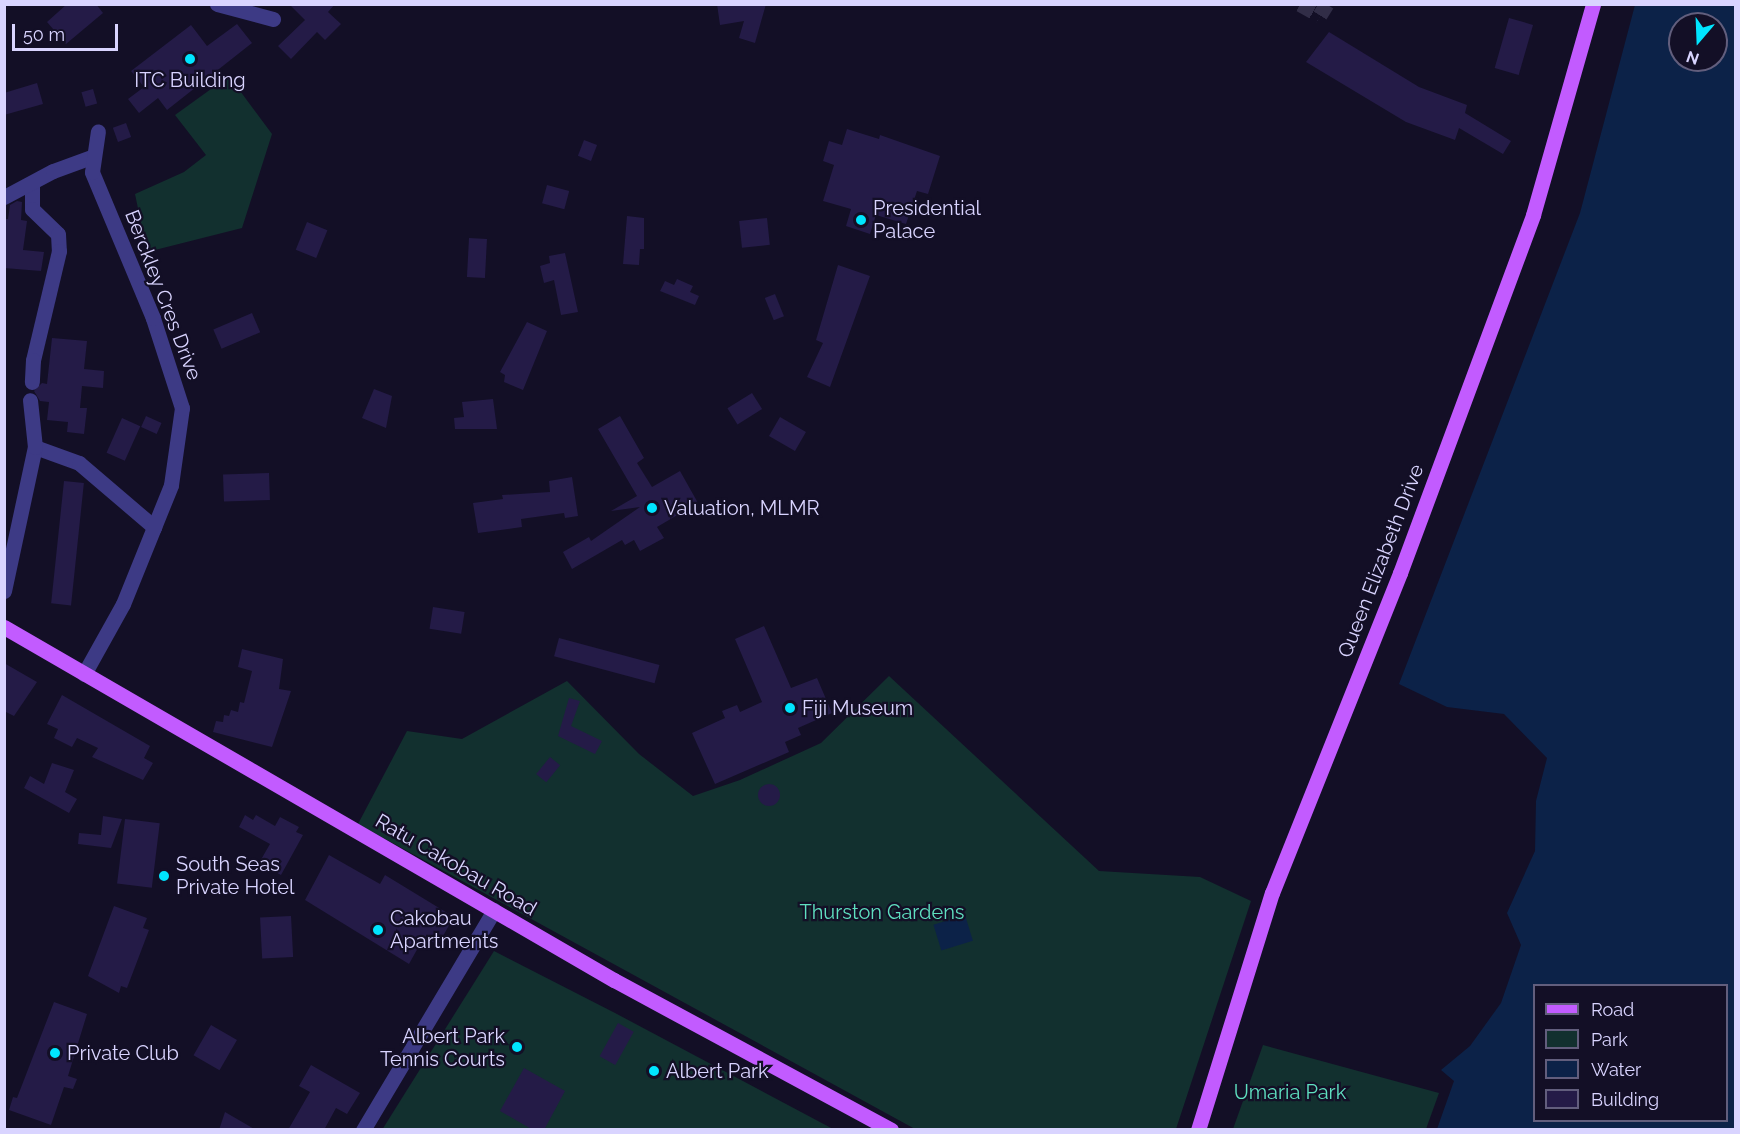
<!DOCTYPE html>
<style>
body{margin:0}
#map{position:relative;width:1740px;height:1134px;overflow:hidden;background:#130f26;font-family:Raleway,sans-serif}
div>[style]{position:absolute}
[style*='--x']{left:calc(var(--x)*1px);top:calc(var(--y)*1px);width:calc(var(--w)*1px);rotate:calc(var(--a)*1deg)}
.green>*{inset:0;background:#12302f}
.water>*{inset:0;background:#0c2248;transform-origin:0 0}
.building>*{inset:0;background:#241b47;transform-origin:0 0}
.round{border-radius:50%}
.minor-tunnel>*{height:15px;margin-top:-7.5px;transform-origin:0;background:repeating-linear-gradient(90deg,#312d47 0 15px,transparent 0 23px)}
.minor>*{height:15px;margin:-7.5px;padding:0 7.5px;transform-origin:7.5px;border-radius:7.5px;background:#3d3a85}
.major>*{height:15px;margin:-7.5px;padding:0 7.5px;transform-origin:7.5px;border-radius:7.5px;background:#c25bff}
.dots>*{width:16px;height:16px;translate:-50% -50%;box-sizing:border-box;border:3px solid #130f26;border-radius:50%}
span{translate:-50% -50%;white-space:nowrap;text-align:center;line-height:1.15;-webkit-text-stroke:4.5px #130f26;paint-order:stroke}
.poi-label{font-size:20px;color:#d9d4ff}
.left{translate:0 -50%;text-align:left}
.right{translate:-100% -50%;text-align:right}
.street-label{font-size:20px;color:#d9d4ff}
.park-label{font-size:20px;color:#5fe0c0}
.frame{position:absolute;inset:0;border:6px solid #d9d4ff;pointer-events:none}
.legend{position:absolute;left:1533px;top:984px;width:195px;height:138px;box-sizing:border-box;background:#130f26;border:2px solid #625e7d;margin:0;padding:8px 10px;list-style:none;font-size:18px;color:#d9d4ff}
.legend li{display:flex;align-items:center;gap:12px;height:30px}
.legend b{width:30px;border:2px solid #625e7d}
.north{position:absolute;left:1668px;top:12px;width:60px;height:60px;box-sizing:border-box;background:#130f26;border:2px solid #625e7d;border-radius:50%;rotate:199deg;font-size:16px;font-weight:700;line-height:24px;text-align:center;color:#d9d4ff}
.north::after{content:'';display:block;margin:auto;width:21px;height:27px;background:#00e5ff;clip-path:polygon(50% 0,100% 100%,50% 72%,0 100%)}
.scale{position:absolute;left:12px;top:24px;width:106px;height:27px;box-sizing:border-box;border:3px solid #d9d4ff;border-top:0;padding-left:8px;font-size:18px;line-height:21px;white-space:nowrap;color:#d9d4ff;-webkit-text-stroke:4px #130f26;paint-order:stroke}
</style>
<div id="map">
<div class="green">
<div style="clip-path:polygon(229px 76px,272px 134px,242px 228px,147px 252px,135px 194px,184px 172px,206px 155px,175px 115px)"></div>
<div style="clip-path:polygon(889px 676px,1099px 871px,1200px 877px,1251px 901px,1176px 1129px,915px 1129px,358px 824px,407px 731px,462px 739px,567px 681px,639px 754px,693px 796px,740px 780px,821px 743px)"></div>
<div style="clip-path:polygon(494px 951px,615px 1013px,833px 1129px,382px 1130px)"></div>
<div style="clip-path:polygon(1263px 1045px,1439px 1093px,1426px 1129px,1233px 1129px)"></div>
</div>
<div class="water">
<div style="clip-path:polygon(evenodd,1635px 5px,1735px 5px,1735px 1129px,1437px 1129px,1454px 1081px,1441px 1070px,1470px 1046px,1501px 1003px,1521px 945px,1507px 913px,1535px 851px,1536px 801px,1547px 758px,1504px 714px,1447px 707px,1399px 684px,1580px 213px,1635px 5px,1680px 24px,1716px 24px,1716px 60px,1680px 60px,1680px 24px,1635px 5px,1534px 986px,1726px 986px,1726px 1120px,1534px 1120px,1534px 986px)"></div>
<div style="left:965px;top:915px;width:27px;height:33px;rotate:73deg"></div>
</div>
<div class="building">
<div style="clip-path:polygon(67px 4px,96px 4px,103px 13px,66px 44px,47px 22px)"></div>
<div style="clip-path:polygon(289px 4px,335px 4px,328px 12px,341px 24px,325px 40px,317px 32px,291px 59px,278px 46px,305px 20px)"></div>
<div style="clip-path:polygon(717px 4px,766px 4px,755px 43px,739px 38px,744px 21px,720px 25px)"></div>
<div style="left:1509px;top:18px;width:25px;height:52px;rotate:16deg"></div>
<div style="clip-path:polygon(237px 24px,252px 43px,167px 110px,158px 98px,139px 113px,128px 99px,144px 87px,131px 71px,191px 25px,207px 46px)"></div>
<div style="clip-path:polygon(1329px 32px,1419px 87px,1467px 105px,1465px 113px,1511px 141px,1503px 154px,1459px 128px,1455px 140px,1406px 122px,1306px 62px)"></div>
<div style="clip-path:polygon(37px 83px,43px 104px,4px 115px,4px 93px)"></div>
<div style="left:93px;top:89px;width:15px;height:12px;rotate:74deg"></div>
<div style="left:126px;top:123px;width:15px;height:14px;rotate:70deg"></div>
<div style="clip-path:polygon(847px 129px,879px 139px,880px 135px,940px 156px,928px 194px,917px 191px,906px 224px,876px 215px,870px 234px,846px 226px,851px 209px,823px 201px,834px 165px,823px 161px,829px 141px,842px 145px)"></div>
<div style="left:584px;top:140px;width:14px;height:17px;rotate:21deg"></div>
<div style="left:547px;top:185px;width:23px;height:19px;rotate:15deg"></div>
<div style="clip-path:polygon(17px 201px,22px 202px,21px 220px,27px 221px,23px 250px,44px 252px,41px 271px,4px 268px,4px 219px,8px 219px,10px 205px)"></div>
<div style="clip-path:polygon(627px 216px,644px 218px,644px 249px,640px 249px,639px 265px,623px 264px)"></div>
<div style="left:767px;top:218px;width:27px;height:28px;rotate:84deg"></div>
<div style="left:307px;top:222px;width:22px;height:30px;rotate:22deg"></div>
<div style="left:469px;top:238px;width:18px;height:39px;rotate:3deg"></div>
<div style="clip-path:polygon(565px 253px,578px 312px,561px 315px,554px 280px,544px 283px,540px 266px,550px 263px,549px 256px)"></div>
<div style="clip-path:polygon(838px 265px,870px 276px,830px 387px,807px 377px,823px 343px,816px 340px)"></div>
<div style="clip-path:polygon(677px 279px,693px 286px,690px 292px,699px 296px,695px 305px,660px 291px,665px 281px,674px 285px)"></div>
<div style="left:775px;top:294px;width:24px;height:11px;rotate:68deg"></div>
<div style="left:252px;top:313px;width:21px;height:42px;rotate:67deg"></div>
<div style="clip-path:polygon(527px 322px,547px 331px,523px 390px,504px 382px,505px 375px,500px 372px)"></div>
<div style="clip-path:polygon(52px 338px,87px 341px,84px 369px,104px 371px,103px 388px,82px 386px,80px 408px,87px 408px,84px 434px,67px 432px,68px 422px,47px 420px,49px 402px,40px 401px,34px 391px,42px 383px,47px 384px)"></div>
<div style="clip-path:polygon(374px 389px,392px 396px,386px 428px,362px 418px)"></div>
<div style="left:752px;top:393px;width:19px;height:29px;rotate:58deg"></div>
<div style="clip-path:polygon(493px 399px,497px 429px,455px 429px,454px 418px,464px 417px,462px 402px)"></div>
<div style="left:146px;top:416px;width:17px;height:12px;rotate:24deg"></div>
<div style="clip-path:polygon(620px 416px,644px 458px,637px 463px,652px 487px,680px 471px,698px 503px,657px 527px,664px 538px,640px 551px,634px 540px,625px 545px,622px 540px,572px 569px,563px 552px,589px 537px,591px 541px,640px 507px,611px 511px,637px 496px,598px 429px)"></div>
<div style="left:780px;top:417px;width:30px;height:22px;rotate:30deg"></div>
<div style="left:122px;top:418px;width:20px;height:38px;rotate:24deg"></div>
<div style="left:269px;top:473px;width:27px;height:46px;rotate:88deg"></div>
<div style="clip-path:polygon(572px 477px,578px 516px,565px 518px,564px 513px,521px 519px,522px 527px,478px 533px,473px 503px,503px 499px,502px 495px,550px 492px,549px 481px)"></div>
<div style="left:64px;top:481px;width:20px;height:123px;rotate:6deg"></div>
<div style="left:433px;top:607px;width:32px;height:22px;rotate:9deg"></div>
<div style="clip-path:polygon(764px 626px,791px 688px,817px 678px,832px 713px,798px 728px,801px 735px,785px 742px,789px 752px,715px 784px,692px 733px,725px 718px,722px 711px,737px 705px,740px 712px,762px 702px,735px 639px)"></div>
<div style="left:559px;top:638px;width:104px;height:19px;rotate:15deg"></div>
<div style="clip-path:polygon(242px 649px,283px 659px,279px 689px,291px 691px,272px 747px,213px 732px,216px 721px,223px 722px,224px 715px,229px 716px,231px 710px,238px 712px,240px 702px,244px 703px,252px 671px,238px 667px)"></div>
<div style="clip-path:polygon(4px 663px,37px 682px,14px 716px,4px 711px)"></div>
<div style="clip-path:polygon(62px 695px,150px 746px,144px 758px,153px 763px,143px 780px,92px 757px,98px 748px,77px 738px,72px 747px,54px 738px,58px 729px,47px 724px)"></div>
<div style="clip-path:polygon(569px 698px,580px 701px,571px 726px,602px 741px,595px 754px,558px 736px)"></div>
<div style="left:550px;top:757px;width:13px;height:22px;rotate:39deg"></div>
<div style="clip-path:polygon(52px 763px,74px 770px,65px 792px,77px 799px,69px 813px,24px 788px,30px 776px,44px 784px)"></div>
<div class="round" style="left:758px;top:784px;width:22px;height:22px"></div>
<div style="clip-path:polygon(245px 815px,253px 820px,256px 815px,275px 826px,280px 817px,299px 827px,296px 832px,303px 835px,281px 875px,259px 863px,270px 844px,239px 827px)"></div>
<div style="clip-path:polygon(103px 816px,122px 819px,111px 848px,78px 844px,79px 833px,101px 835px)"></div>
<div style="left:125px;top:819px;width:35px;height:65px;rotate:7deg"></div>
<div style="clip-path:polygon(329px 855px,380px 884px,385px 875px,449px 914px,447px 918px,452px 920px,438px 945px,424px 937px,409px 964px,305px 900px)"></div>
<div style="clip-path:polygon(114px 906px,147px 918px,143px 928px,149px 930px,127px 988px,121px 986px,119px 993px,88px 976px)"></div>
<div style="left:291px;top:916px;width:41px;height:31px;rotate:87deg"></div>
<div style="clip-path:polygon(54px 1002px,87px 1014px,68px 1076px,77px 1079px,73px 1089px,64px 1087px,51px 1125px,9px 1110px,13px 1097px,17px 1098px)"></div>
<div style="left:618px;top:1023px;width:18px;height:38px;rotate:29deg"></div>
<div style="left:211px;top:1025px;width:30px;height:35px;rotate:30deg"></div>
<div style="clip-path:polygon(311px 1065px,360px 1093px,347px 1114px,336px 1108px,324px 1130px,288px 1130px,310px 1092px,299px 1086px)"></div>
<div style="clip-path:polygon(524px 1068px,565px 1091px,544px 1130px,533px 1130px,500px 1111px)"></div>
<div style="clip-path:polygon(225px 1112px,256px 1130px,219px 1130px)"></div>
</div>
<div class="minor-tunnel">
<div style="--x:1300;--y:4;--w:23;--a:29"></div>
<div style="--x:1320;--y:15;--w:13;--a:-58"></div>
</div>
<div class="minor">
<div style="--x:217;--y:4;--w:58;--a:15"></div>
<div style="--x:32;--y:183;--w:26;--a:90"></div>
<div style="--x:32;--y:209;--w:36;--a:44"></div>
<div style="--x:58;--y:234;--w:17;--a:87"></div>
<div style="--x:59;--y:251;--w:112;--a:103.4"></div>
<div style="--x:33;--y:360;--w:22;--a:93"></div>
<div style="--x:4;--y:197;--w:55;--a:-28"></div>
<div style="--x:53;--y:171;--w:40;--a:-20.2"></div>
<div style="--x:35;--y:447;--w:47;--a:20"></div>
<div style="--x:79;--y:463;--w:99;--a:40.5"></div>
<div style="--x:4;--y:591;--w:147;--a:-77.9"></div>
<div style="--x:35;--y:447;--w:47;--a:-96.1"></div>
<div style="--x:84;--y:674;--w:80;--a:-60.9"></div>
<div style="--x:123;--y:604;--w:128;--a:-68"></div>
<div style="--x:171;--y:485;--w:78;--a:-81.9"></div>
<div style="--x:182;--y:408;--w:95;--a:-107.9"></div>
<div style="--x:153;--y:318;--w:158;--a:-112.7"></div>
<div style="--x:92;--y:172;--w:41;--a:-81.7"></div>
<div style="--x:363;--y:1130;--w:256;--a:-59.2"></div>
</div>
<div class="major">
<div style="--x:4;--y:627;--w:705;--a:30.06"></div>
<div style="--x:614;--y:980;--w:315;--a:28.4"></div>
<div style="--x:1198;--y:1130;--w:248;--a:-72.7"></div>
<div style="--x:1272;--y:893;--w:345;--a:-68.2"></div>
<div style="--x:1400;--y:573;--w:382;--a:-69.6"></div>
<div style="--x:1533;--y:215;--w:219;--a:-74.1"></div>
</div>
<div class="dots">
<div style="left:190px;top:59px;background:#00e5ff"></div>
<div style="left:861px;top:220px;background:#00e5ff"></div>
<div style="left:652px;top:508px;background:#00e5ff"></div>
<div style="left:790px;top:708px;background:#00e5ff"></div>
<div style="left:164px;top:876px;background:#00e5ff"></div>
<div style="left:378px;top:930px;background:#00e5ff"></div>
<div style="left:517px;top:1047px;background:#00e5ff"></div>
<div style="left:55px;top:1053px;background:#00e5ff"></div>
<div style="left:654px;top:1071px;background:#00e5ff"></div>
</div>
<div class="poi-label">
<span style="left:190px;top:80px">ITC Building</span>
<span class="left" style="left:873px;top:220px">Presidential<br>Palace</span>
<span class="left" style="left:664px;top:508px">Valuation, MLMR</span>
<span class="left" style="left:802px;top:708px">Fiji Museum</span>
<span class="left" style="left:176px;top:876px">South Seas<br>Private Hotel</span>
<span class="left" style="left:390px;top:930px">Cakobau<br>Apartments</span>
<span class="right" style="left:505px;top:1048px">Albert Park<br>Tennis Courts</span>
<span class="left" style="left:67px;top:1053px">Private Club</span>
<span class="left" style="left:666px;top:1071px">Albert Park</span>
</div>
<div class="street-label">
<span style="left:163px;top:295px;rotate:69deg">Berckley Cres Drive</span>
<span style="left:1381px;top:561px;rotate:-69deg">Queen Elizabeth Drive</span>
<span style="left:456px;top:865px;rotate:30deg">Ratu Cakobau Road</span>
</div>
<div class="park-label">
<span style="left:882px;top:912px">Thurston Gardens</span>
<span style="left:1290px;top:1092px">Umaria Park</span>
</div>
<div class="frame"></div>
<ul class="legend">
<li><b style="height:8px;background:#c25bff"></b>Road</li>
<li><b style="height:16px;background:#12302f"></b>Park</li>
<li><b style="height:16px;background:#0c2248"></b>Water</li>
<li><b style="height:16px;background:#241b47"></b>Building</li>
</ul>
<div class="north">N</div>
<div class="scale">50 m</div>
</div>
